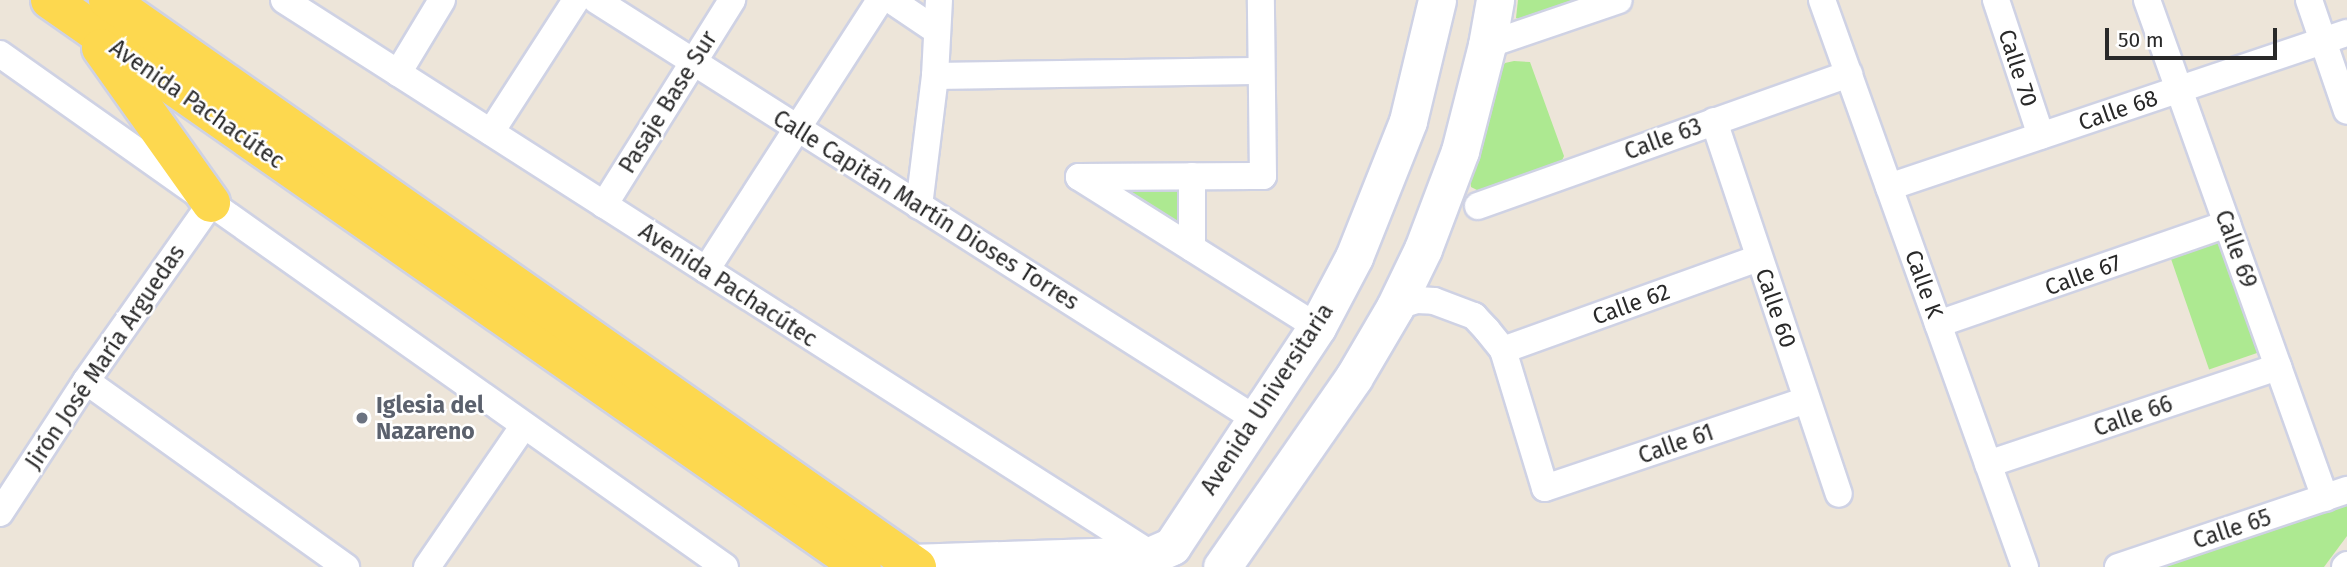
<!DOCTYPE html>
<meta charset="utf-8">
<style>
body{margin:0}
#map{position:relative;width:2347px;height:567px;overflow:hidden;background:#ede5d9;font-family:"Fira Sans",sans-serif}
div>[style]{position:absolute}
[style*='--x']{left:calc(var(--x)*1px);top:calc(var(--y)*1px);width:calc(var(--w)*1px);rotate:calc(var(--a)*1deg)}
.green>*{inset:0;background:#ade991;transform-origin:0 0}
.roads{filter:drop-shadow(2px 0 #cfd2e4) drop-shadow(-2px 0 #cfd2e4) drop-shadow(0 2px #cfd2e4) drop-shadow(0 -2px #cfd2e4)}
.street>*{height:26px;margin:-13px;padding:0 13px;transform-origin:13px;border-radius:13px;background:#fff}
.secondary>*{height:37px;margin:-18.5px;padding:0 18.5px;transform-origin:18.5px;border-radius:18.5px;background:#fff}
.primary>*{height:38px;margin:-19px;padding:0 19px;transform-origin:19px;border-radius:19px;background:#fdd84f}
.dots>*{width:19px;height:19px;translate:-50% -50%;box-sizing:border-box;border:4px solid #fff;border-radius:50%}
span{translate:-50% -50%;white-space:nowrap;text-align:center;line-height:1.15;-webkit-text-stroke:5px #fff;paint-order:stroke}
.street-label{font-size:23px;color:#292929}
.worship-label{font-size:23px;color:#5b616d;font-weight:700}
.left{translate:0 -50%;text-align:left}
.scale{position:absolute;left:2105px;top:28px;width:172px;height:32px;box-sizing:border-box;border:4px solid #292929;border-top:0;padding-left:9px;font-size:21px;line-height:24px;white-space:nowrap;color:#292929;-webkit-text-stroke:5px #fff;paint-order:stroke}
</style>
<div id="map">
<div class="green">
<div style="clip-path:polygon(1518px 0,1581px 0,1525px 21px,1516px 18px)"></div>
<div style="clip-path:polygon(1514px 61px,1530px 62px,1564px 156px,1561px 163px,1485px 191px,1477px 190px,1471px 187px,1470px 176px,1488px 126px,1500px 69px,1505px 63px)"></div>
<div style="clip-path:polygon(1106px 182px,1184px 183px,1184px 228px)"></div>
<div style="left:2222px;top:235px;width:123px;height:56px;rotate:71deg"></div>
<div style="clip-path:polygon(2347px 498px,2347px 536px,2324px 567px,2146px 567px)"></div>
</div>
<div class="roads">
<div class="street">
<div style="--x:284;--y:0;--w:1030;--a:32.59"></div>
<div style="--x:596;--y:0;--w:783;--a:32.43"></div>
<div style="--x:891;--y:0;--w:55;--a:34"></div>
<div style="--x:1822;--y:0;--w:602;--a:70.3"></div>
<div style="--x:1996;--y:0;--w:143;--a:71.7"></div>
<div style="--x:2147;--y:0;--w:529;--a:70.33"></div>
<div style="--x:2309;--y:0;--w:117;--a:71.1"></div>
<div style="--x:1487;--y:45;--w:139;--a:-18.8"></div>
<div style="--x:0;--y:54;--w:888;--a:35.28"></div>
<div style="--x:398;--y:73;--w:85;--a:-58.9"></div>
<div style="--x:935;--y:76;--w:326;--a:-0.9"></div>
<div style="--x:1714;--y:121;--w:393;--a:71.5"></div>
<div style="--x:491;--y:132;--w:157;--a:-57.2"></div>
<div style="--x:1079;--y:177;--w:184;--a:-0.3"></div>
<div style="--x:1263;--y:176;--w:176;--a:-90.7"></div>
<div style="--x:1079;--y:177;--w:281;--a:32.2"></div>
<div style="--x:1889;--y:187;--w:483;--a:-18.6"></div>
<div style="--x:604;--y:205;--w:242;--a:-58"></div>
<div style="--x:919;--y:206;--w:131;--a:-83"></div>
<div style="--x:935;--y:76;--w:76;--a:-87"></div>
<div style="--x:1478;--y:206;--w:394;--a:-19.6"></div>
<div style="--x:1192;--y:248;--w:72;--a:-90"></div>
<div style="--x:706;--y:270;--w:321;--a:-57.2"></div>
<div style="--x:1395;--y:307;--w:23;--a:-18"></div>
<div style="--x:1417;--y:300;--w:17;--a:3"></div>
<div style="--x:1434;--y:301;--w:43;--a:20.6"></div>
<div style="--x:1474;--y:316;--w:19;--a:47"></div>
<div style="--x:1487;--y:330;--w:26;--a:51"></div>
<div style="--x:1503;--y:350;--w:144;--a:73.1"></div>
<div style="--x:1545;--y:488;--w:276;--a:-18.6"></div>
<div style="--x:1938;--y:324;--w:306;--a:-19.1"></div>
<div style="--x:1503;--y:350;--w:272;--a:-19.8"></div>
<div style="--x:86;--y:381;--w:320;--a:35.6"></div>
<div style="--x:1988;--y:464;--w:306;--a:-18.5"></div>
<div style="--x:0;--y:513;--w:158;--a:-56.9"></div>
<div style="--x:86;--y:381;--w:218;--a:-54.9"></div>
<div style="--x:427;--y:567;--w:170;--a:-55.6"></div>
<div style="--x:2118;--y:567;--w:242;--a:-18.6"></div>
<div style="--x:2345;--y:567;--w:3;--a:-45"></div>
</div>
<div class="secondary">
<div style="--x:911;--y:563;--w:241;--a:-1.9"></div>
<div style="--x:1152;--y:555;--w:22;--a:-24"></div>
<div style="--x:1172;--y:546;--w:263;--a:-56.5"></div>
<div style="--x:1317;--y:327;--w:79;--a:-62.1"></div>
<div style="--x:1354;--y:257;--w:146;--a:-68.3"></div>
<div style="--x:1408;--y:121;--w:124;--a:-76.5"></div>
<div style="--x:1222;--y:567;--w:231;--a:-55.2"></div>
<div style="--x:1354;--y:377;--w:81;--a:-59.6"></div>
<div style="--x:1395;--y:307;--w:64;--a:-64.2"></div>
<div style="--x:1423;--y:249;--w:105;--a:-69.3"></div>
<div style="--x:1460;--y:151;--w:109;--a:-75.7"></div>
<div style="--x:1487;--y:45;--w:46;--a:-79.9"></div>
</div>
<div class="primary">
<div style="--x:50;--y:0;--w:990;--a:34.93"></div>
<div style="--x:108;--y:0;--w:988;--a:35.03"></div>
<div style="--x:101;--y:48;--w:190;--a:54.6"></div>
</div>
</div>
<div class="dots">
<div style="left:362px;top:418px;background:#6b7280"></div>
</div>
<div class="street-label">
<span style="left:2018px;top:68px;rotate:72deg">Calle 70</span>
<span style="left:668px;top:102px;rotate:-58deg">Pasaje Base Sur</span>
<span style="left:197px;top:104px;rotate:35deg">Avenida Pachacútec</span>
<span style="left:2118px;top:110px;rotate:-19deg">Calle 68</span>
<span style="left:1663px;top:139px;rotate:-20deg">Calle 63</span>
<span style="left:926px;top:210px;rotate:32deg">Calle Capitán Martín Dioses Torres</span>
<span style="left:2236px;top:249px;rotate:70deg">Calle 69</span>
<span style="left:2083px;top:275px;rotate:-20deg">Calle 67</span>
<span style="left:1924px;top:284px;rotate:70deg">Calle K</span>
<span style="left:728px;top:285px;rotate:33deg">Avenida Pachacútec</span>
<span style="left:1631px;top:304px;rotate:-20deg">Calle 62</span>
<span style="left:1776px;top:308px;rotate:71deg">Calle 60</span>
<span style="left:105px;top:357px;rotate:-56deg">Jirón José María Arguedas</span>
<span style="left:1267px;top:399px;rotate:-57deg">Avenida Universitaria</span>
<span style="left:2133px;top:416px;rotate:-19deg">Calle 66</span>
<span style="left:1676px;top:444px;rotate:-19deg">Calle 61</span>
<span style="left:2232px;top:529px;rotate:-18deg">Calle 65</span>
</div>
<div class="worship-label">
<span class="left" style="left:376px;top:418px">Iglesia del<br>Nazareno</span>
</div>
<div class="scale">50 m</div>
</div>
